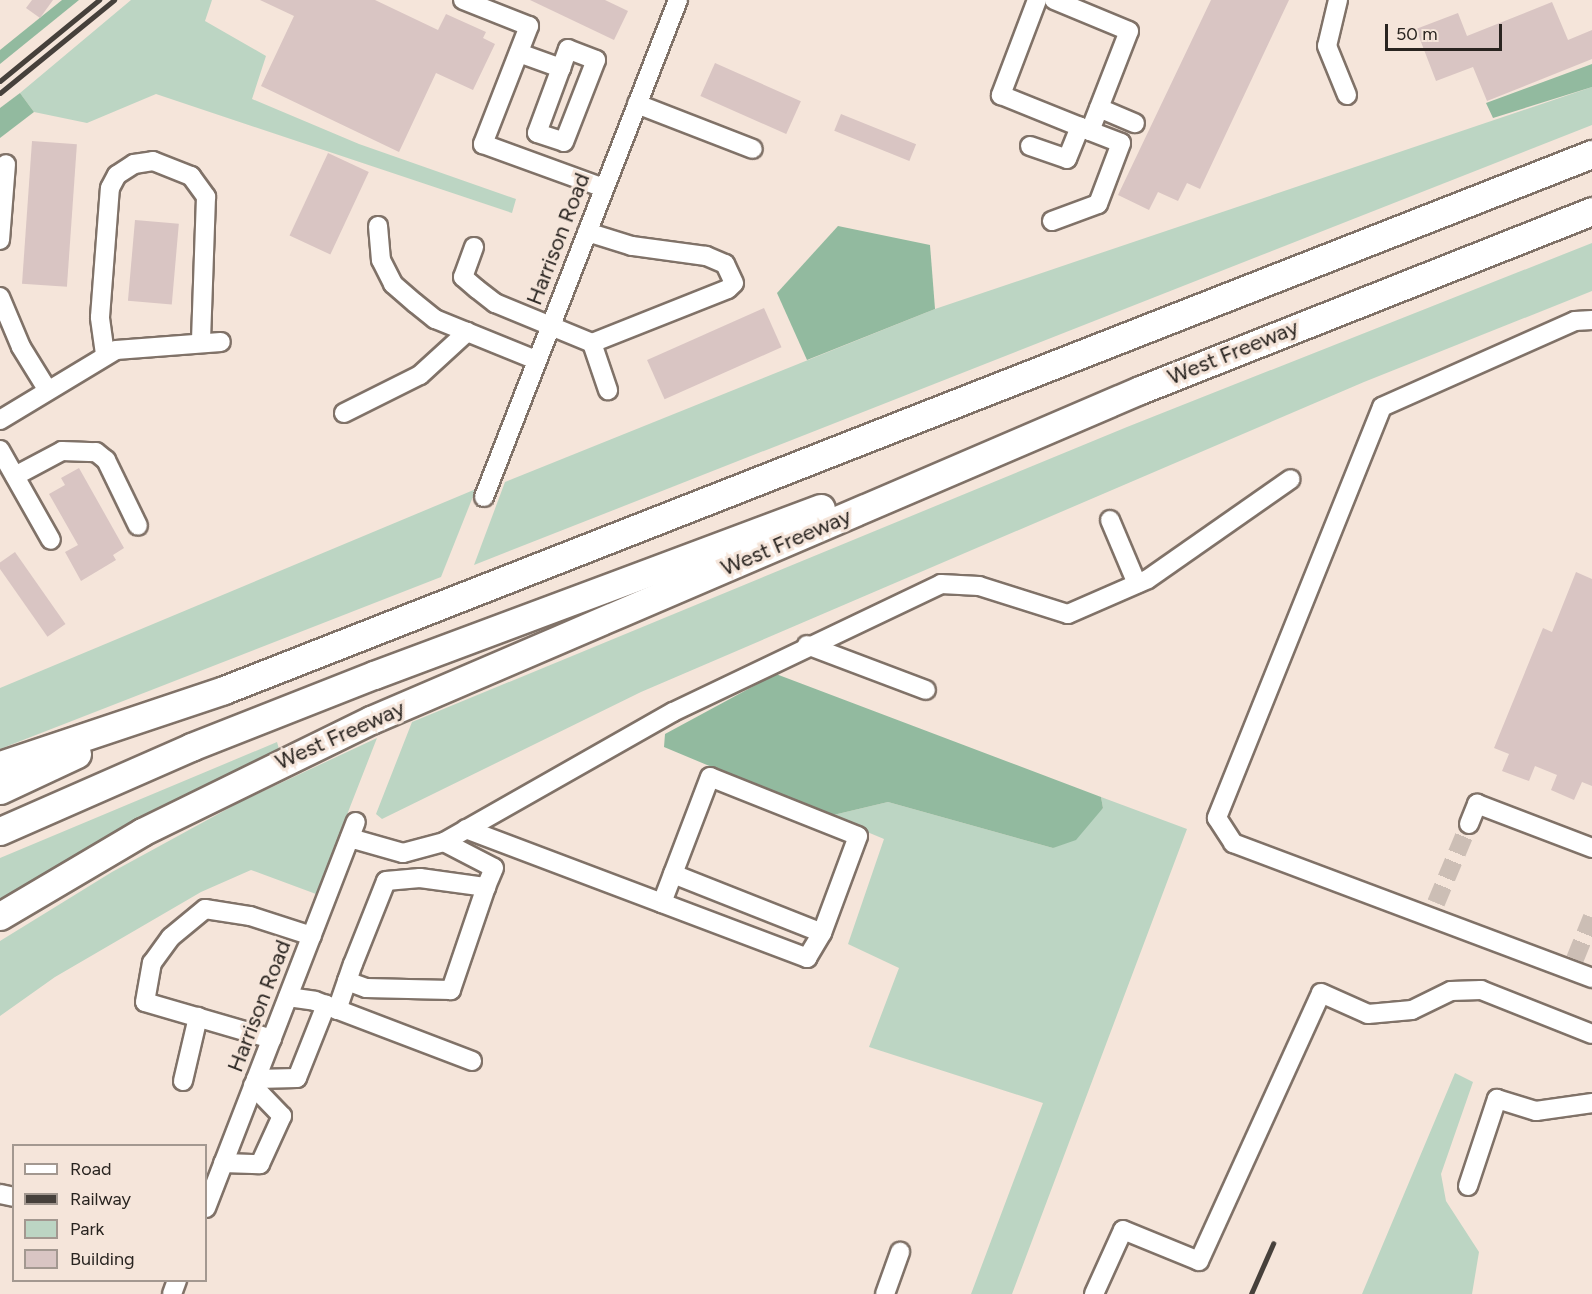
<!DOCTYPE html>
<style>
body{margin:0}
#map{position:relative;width:1592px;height:1294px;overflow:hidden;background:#f5e5da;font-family:Figtree,sans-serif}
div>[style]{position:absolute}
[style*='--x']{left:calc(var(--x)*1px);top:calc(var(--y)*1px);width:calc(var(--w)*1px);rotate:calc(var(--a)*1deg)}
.green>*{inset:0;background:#bcd5c3}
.forest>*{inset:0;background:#92ba9f}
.building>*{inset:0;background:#d9c5c3;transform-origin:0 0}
.minor-tunnel>*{height:18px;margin-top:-9px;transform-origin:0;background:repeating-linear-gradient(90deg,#ccbeb5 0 18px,transparent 0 27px)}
.roads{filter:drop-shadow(2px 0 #807268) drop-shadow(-2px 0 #807268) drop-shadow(0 2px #807268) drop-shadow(0 -2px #807268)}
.minor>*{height:18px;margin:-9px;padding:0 9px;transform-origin:9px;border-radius:9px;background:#fff}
.highway>*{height:27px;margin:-13.5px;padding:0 13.5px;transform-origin:13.5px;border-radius:13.5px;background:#fff}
.rail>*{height:4.5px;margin:-2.25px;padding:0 2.25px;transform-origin:2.25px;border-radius:2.25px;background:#46403b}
span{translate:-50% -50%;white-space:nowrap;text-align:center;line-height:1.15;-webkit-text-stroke:6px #f5e5da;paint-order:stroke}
.street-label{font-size:22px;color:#292420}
.legend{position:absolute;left:12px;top:1144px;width:195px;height:138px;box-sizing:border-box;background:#f5e5da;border:2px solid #a39890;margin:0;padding:8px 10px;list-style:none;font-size:18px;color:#292420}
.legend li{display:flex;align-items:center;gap:12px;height:30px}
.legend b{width:30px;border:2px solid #a39890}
.scale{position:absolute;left:1385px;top:24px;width:117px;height:27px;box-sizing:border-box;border:3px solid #292420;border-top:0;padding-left:8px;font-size:18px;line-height:21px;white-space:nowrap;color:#292420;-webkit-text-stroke:4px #f5e5da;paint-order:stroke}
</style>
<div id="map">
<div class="green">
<div style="clip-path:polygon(131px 0,212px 0,205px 21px,266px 56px,252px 99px,359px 144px,516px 199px,512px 213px,156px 94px,87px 123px,34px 112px,20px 93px)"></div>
<div style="clip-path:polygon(1592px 87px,1592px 125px,474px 565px,505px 482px,935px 309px)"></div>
<div style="clip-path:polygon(1592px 243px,1592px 291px,1364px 382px,641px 692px,382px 819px,376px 814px,412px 722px,1127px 427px)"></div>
<div style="clip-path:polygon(476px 489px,441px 577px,0 749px,0 688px)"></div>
<div style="clip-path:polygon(377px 738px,316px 894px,251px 870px,201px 892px,55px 977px,0 1016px,0 941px,112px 872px,242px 801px)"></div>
<div style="clip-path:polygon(277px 742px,279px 749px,162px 808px,0 903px,0 858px)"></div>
<div style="clip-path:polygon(1101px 797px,1187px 829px,1012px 1294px,971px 1294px,1043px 1103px,869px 1047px,899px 968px,848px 944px,884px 839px,829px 816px,888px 802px,1053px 848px,1103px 808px)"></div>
<div style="clip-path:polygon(1455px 1073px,1473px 1082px,1441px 1174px,1446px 1201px,1479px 1252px,1472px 1294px,1362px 1294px)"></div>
</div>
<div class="forest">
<div style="clip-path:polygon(62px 0,79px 0,0 64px,0 50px)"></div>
<div style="clip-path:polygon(1592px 64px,1592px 87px,1493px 118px,1486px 103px)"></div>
<div style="clip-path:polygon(20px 93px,34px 112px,0 138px,0 108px)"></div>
<div style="clip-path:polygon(838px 226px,930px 245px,935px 309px,807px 360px,777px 293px)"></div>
<div style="clip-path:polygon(776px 674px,1101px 797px,1103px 808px,1076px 840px,1053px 848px,888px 802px,829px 816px,664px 747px,665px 734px)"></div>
</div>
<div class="building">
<div style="clip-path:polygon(32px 0,53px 0,40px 18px,26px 8px)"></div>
<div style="clip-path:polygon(260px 0,375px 0,438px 30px,446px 14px,486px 32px,483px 38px,495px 44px,473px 90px,436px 73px,399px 152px,261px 86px,294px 16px)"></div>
<div style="clip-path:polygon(530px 0,605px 0,628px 11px,614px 40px)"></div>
<div style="clip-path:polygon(1211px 0,1289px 0,1200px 189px,1187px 183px,1178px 201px,1158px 192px,1149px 210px,1118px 195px)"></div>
<div style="clip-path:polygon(1552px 2px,1568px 40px,1592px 30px,1592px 59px,1487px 101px,1473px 67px,1436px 81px,1416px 29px,1458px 13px,1467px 36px)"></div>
<div style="left:715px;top:63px;width:94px;height:36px;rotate:24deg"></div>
<div style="left:841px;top:114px;width:81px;height:18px;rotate:22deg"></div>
<div style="left:32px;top:141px;width:45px;height:143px;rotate:4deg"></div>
<div style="left:328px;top:153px;width:45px;height:91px;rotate:25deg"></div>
<div style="left:135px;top:220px;width:44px;height:81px;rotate:5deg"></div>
<div style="left:764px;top:308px;width:43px;height:128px;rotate:66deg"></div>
<div style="clip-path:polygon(79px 468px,124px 548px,113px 555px,116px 560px,81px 581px,65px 552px,78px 545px,49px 494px,65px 485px,61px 478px)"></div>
<div style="left:15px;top:552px;width:88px;height:22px;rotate:55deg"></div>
<div style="clip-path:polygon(1576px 572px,1592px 579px,1592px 786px,1582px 782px,1574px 800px,1551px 790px,1557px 775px,1535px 766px,1529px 781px,1502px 771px,1509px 754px,1494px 748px,1543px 628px,1552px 632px)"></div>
</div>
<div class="minor-tunnel">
<div style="--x:1436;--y:903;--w:86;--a:-67.3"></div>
<div style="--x:1575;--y:959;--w:45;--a:-68"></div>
</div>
<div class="roads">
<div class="minor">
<div style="--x:463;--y:0;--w:71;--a:21.5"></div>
<div style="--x:529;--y:26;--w:127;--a:111.3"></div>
<div style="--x:483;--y:144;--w:129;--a:20"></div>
<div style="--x:1037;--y:0;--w:102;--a:110.8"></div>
<div style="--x:1001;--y:95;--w:96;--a:22"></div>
<div style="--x:1338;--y:0;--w:47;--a:103.4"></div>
<div style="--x:1327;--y:46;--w:53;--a:67.8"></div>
<div style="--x:519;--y:53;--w:45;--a:19.7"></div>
<div style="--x:561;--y:68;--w:69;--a:110.3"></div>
<div style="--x:537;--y:133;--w:28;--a:18"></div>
<div style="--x:564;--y:142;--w:88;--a:-68.7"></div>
<div style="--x:596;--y:60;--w:30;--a:-159"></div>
<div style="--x:568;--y:49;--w:20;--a:110"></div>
<div style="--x:637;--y:104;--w:124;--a:21.2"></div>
<div style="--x:1099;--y:108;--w:39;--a:23"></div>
<div style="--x:1030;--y:146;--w:39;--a:19"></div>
<div style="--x:1067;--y:159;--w:35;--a:-68"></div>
<div style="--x:1052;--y:221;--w:49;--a:-20.3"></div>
<div style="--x:1098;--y:204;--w:65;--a:-69.3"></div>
<div style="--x:1121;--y:143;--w:33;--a:-159"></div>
<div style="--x:1090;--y:131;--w:107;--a:-68.7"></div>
<div style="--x:1129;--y:31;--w:81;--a:-157.5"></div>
<div style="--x:378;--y:226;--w:34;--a:85"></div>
<div style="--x:381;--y:260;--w:27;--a:63"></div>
<div style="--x:393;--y:284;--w:29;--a:41"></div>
<div style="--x:415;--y:303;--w:26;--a:39"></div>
<div style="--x:435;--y:319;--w:109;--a:22.1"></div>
<div style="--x:0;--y:240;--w:76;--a:-85.5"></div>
<div style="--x:474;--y:247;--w:32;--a:110"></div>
<div style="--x:463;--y:277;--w:18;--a:41"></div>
<div style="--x:477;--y:289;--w:23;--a:38"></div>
<div style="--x:495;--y:303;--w:105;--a:22.4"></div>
<div style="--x:592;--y:343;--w:146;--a:-21.7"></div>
<div style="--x:728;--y:289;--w:8;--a:-45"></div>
<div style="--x:734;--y:283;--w:21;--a:-115"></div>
<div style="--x:725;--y:264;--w:21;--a:-157"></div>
<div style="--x:706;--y:256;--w:75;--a:-172.3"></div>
<div style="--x:632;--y:246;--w:47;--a:-162.7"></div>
<div style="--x:0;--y:297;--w:54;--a:67.2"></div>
<div style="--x:21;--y:347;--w:49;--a:58.2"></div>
<div style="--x:1592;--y:320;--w:17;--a:177"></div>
<div style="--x:1575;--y:321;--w:211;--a:156"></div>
<div style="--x:1382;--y:407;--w:443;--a:111.9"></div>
<div style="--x:1217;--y:818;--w:30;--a:57"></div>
<div style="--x:1233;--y:843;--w:384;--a:20.6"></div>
<div style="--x:592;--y:343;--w:50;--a:71.2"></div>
<div style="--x:105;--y:354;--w:37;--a:-98"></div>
<div style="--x:100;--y:317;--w:129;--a:-85.6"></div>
<div style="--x:110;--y:188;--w:15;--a:-62"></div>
<div style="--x:117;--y:175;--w:20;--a:-33"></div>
<div style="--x:134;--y:164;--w:19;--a:-9"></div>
<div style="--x:153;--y:161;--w:41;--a:21.5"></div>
<div style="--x:191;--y:176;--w:26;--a:54"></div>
<div style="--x:206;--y:197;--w:145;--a:92"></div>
<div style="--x:344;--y:413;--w:85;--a:-26.6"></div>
<div style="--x:420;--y:375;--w:64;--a:-42.5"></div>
<div style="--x:0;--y:420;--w:135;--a:-31.1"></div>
<div style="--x:116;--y:350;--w:105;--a:-4.4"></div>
<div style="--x:0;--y:450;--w:103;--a:60.5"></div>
<div style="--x:15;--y:476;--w:53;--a:-28"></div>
<div style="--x:62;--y:451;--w:34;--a:2"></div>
<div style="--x:96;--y:452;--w:13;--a:39"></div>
<div style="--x:106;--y:460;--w:73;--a:64.1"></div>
<div style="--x:484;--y:497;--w:534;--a:-68.68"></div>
<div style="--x:1110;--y:520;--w:69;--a:67.1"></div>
<div style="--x:807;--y:645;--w:127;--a:20.7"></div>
<div style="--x:1469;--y:824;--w:22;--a:-68"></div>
<div style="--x:1477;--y:804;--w:123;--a:20.9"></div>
<div style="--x:466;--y:829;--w:365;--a:20.7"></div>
<div style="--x:807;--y:958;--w:29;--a:-59"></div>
<div style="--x:822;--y:933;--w:103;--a:-69.6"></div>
<div style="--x:858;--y:836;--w:159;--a:-158.3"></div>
<div style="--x:710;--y:777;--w:135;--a:110.9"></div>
<div style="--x:350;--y:838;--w:55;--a:15.8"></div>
<div style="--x:403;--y:853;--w:42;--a:-15"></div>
<div style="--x:444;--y:842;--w:263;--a:-29.6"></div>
<div style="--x:673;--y:712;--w:297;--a:-25.5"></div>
<div style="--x:941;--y:584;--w:38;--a:3"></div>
<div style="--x:979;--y:586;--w:93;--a:17.5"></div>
<div style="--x:1068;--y:614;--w:87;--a:-23.6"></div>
<div style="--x:1148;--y:579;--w:174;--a:-35"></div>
<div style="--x:444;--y:842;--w:56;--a:27.5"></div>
<div style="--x:494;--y:868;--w:21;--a:113"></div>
<div style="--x:673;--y:874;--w:160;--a:21.6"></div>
<div style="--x:288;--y:997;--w:27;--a:8"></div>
<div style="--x:315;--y:1001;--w:168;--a:20.9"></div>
<div style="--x:337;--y:1010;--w:31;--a:-71"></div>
<div style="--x:347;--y:981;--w:18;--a:-71"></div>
<div style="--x:353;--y:964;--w:89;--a:-68.3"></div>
<div style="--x:386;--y:881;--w:34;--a:-5"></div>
<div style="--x:420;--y:878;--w:67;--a:7.8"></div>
<div style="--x:486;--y:887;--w:109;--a:108.8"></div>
<div style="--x:451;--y:990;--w:85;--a:-178.7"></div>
<div style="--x:366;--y:988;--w:20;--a:-160"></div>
<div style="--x:272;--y:1039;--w:132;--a:-163.8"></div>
<div style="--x:145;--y:1002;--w:40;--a:-80"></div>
<div style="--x:152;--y:963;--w:32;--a:-54"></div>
<div style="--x:171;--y:937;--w:44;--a:-39.5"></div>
<div style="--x:205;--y:909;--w:46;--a:8.8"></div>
<div style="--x:250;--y:916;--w:65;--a:17.9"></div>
<div style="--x:256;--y:1079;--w:41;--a:-1.4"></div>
<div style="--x:297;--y:1078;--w:79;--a:-68.3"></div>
<div style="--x:183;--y:1081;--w:66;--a:-76.8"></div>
<div style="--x:223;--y:1163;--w:37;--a:2"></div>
<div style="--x:260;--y:1164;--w:53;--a:-65.4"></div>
<div style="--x:282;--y:1116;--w:42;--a:-134"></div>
<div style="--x:1468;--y:1186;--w:92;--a:-71.6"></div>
<div style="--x:1497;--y:1099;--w:41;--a:17.1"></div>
<div style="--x:1536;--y:1111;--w:57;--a:-8.1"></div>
<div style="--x:0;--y:1194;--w:14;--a:12"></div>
<div style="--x:206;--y:1208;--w:414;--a:-68.8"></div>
<div style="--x:172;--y:1294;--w:15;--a:-70"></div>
<div style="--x:885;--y:1294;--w:45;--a:-70.3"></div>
<div style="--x:1094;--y:1294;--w:70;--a:-65.6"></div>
<div style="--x:1123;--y:1230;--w:82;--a:22.2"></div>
<div style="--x:1199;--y:1261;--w:294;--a:-65.5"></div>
<div style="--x:1321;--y:993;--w:51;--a:24.1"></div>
<div style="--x:1368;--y:1014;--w:44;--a:-5.2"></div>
<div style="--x:1412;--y:1010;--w:43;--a:-26"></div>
<div style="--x:1451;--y:991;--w:30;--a:-2"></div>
<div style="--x:1481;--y:990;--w:119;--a:21.6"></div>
</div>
<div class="highway">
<div style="--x:0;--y:765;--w:236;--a:-18.5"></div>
<div style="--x:224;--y:690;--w:1469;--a:-21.4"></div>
<div style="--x:0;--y:790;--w:85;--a:-25.1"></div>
<div style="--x:0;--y:831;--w:209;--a:-23.7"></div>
<div style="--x:191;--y:747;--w:197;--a:-21.5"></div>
<div style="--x:374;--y:675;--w:477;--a:-20.5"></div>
<div style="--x:0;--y:916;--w:165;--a:-30.6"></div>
<div style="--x:142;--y:832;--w:255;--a:-26.1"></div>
<div style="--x:371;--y:720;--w:837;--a:-23.23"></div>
<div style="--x:1140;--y:390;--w:486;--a:-21.6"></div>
</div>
</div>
<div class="rail">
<div style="--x:0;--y:81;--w:128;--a:-39.3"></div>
<div style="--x:0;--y:93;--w:147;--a:-39.2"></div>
<div style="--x:1251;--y:1294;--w:55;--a:-66.3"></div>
</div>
<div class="street-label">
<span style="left:558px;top:239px;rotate:-69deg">Harrison Road</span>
<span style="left:1233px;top:352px;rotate:-22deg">West Freeway</span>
<span style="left:786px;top:542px;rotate:-23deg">West Freeway</span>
<span style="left:340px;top:735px;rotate:-24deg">West Freeway</span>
<span style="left:259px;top:1006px;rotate:-69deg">Harrison Road</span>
</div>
<ul class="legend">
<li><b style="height:8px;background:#fff"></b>Road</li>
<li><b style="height:8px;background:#46403b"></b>Railway</li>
<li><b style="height:16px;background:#bcd5c3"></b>Park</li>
<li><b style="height:16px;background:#d9c5c3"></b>Building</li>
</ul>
<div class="scale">50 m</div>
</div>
